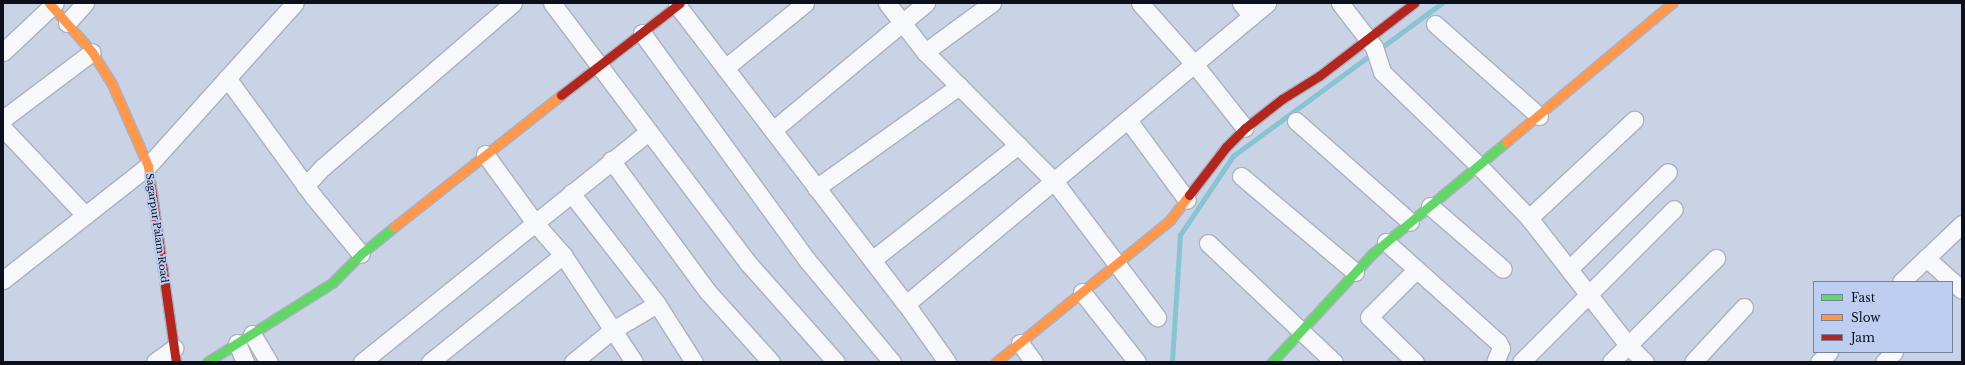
<!DOCTYPE html>
<style>
body{margin:0}
#map{position:relative;width:1965px;height:365px;overflow:hidden;background:#cad2e5;font-family:"Libre Baskerville",serif}
div>[style]{position:absolute}
[style*='--x']{left:calc(var(--x)*1px);top:calc(var(--y)*1px);width:calc(var(--w)*1px);rotate:calc(var(--a)*1deg)}
.stream>*{height:4.5px;margin:-2.25px;padding:0 2.25px;transform-origin:2.25px;border-radius:2.25px;background:#88c4d1}
.roads{filter:drop-shadow(1px 0 #abb1c0) drop-shadow(-1px 0 #abb1c0) drop-shadow(0 1px #abb1c0) drop-shadow(0 -1px #abb1c0)}
.street>*{height:17px;margin:-8.5px;padding:0 8.5px;transform-origin:8.5px;border-radius:8.5px;background:#f7f8fb}
.fast>*{height:9px;margin:-4.5px;padding:0 4.5px;transform-origin:4.5px;border-radius:4.5px;background:#63d668}
.slow>*{height:9px;margin:-4.5px;padding:0 4.5px;transform-origin:4.5px;border-radius:4.5px;background:#ff974d}
.jam>*{height:9px;margin:-4.5px;padding:0 4.5px;transform-origin:4.5px;border-radius:4.5px;background:#b3261e}
span{translate:-50% -50%;white-space:nowrap;text-align:center;line-height:1.15;-webkit-text-stroke:4px #becef1;paint-order:stroke}
.street-label{font-size:10px;color:#0b101c}
.frame{position:absolute;inset:0;border:4px solid #0b101c;pointer-events:none}
.legend{position:absolute;left:1813px;top:281px;width:140px;height:72px;box-sizing:border-box;background:#becef1;border:1px solid #76829c;margin:0;padding:5px 7px;list-style:none;font-size:12px;color:#0b101c}
.legend li{display:flex;align-items:center;gap:8px;height:20px}
.legend b{width:20px;border:1px solid #76829c}
</style>
<div id="map">
<div class="stream">
<div style="--x:1378;--y:50;--w:79;--a:-36.3"></div>
<div style="--x:1172;--y:362;--w:127;--a:-86.4"></div>
<div style="--x:1180;--y:235;--w:95;--a:-56.1"></div>
<div style="--x:1233;--y:156;--w:172;--a:-36.3"></div>
</div>
<div class="roads">
<div class="street">
<div style="--x:552;--y:3;--w:326;--a:53"></div>
<div style="--x:748;--y:263;--w:132;--a:48.4"></div>
<div style="--x:887;--y:3;--w:62;--a:52.2"></div>
<div style="--x:925;--y:52;--w:182;--a:45"></div>
<div style="--x:1054;--y:181;--w:171;--a:52.9"></div>
<div style="--x:1140;--y:3;--w:83;--a:48.4"></div>
<div style="--x:1195;--y:65;--w:80;--a:51.6"></div>
<div style="--x:1241;--y:3;--w:17;--a:50"></div>
<div style="--x:1340;--y:3;--w:56;--a:52.3"></div>
<div style="--x:1374;--y:47;--w:26;--a:72"></div>
<div style="--x:1382;--y:72;--w:135;--a:44.1"></div>
<div style="--x:1479;--y:166;--w:72;--a:46.1"></div>
<div style="--x:1529;--y:218;--w:161;--a:52.1"></div>
<div style="--x:1628;--y:345;--w:24;--a:45"></div>
<div style="--x:677;--y:5;--w:377;--a:52.6"></div>
<div style="--x:906;--y:304;--w:71;--a:54.7"></div>
<div style="--x:67;--y:23;--w:27;--a:-48"></div>
<div style="--x:1435;--y:24;--w:139;--a:41.5"></div>
<div style="--x:642;--y:33;--w:281;--a:54"></div>
<div style="--x:807;--y:260;--w:133;--a:50.2"></div>
<div style="--x:3;--y:52;--w:71;--a:-43.3"></div>
<div style="--x:925;--y:52;--w:83;--a:-36.2"></div>
<div style="--x:725;--y:68;--w:103;--a:-39.1"></div>
<div style="--x:227;--y:78;--w:146;--a:53.9"></div>
<div style="--x:313;--y:196;--w:75;--a:50.4"></div>
<div style="--x:3;--y:119;--w:111;--a:-37"></div>
<div style="--x:1128;--y:120;--w:99;--a:53.6"></div>
<div style="--x:1296;--y:121;--w:152;--a:41.5"></div>
<div style="--x:3;--y:128;--w:120;--a:46.7"></div>
<div style="--x:773;--y:130;--w:199;--a:-39.7"></div>
<div style="--x:485;--y:154;--w:85;--a:54.1"></div>
<div style="--x:535;--y:223;--w:43;--a:48.8"></div>
<div style="--x:611;--y:160;--w:164;--a:53.7"></div>
<div style="--x:708;--y:292;--w:94;--a:48"></div>
<div style="--x:1241;--y:176;--w:149;--a:40.1"></div>
<div style="--x:305;--y:186;--w:26;--a:-47"></div>
<div style="--x:323;--y:167;--w:251;--a:-40.8"></div>
<div style="--x:816;--y:188;--w:176;--a:-35.5"></div>
<div style="--x:571;--y:193;--w:140;--a:52.2"></div>
<div style="--x:1430;--y:206;--w:96;--a:40.8"></div>
<div style="--x:1529;--y:218;--w:144;--a:-43"></div>
<div style="--x:1386;--y:242;--w:150;--a:41.8"></div>
<div style="--x:1498;--y:342;--w:7;--a:63"></div>
<div style="--x:1501;--y:348;--w:15;--a:113"></div>
<div style="--x:1208;--y:243;--w:173;--a:43.4"></div>
<div style="--x:1926;--y:258;--w:48;--a:41.6"></div>
<div style="--x:872;--y:260;--w:186;--a:-38.2"></div>
<div style="--x:1570;--y:268;--w:137;--a:-44.4"></div>
<div style="--x:3;--y:280;--w:184;--a:-38.2"></div>
<div style="--x:148;--y:166;--w:219;--a:-48"></div>
<div style="--x:1901;--y:282;--w:84;--a:-43.6"></div>
<div style="--x:1082;--y:292;--w:89;--a:51.8"></div>
<div style="--x:906;--y:304;--w:470;--a:-39.8"></div>
<div style="--x:252;--y:334;--w:33;--a:59"></div>
<div style="--x:237;--y:343;--w:21;--a:67"></div>
<div style="--x:1020;--y:343;--w:24;--a:54"></div>
<div style="--x:155;--y:362;--w:24;--a:-36"></div>
<div style="--x:362;--y:362;--w:367;--a:-38.8"></div>
<div style="--x:430;--y:362;--w:171;--a:-38.8"></div>
<div style="--x:563;--y:255;--w:128;--a:56.4"></div>
<div style="--x:573;--y:362;--w:49;--a:-39.2"></div>
<div style="--x:611;--y:331;--w:53;--a:-30.4"></div>
<div style="--x:657;--y:304;--w:69;--a:57.5"></div>
<div style="--x:1415;--y:362;--w:64;--a:-135.6"></div>
<div style="--x:1369;--y:317;--w:66;--a:-45"></div>
<div style="--x:1521;--y:362;--w:216;--a:-45"></div>
<div style="--x:1611;--y:362;--w:148;--a:-44.7"></div>
<div style="--x:1693;--y:362;--w:75;--a:-47.2"></div>
<div style="--x:1819;--y:362;--w:14;--a:-45"></div>
<div style="--x:1884;--y:362;--w:14;--a:-45"></div>
</div>
<div class="fast">
<div style="--x:207;--y:362;--w:148;--a:-32.3"></div>
<div style="--x:332;--y:283;--w:41;--a:-45"></div>
<div style="--x:361;--y:254;--w:43;--a:-39.3"></div>
<div style="--x:1272;--y:362;--w:149;--a:-47.2"></div>
<div style="--x:1373;--y:253;--w:173;--a:-39.8"></div>
</div>
<div class="slow">
<div style="--x:49;--y:3;--w:65;--a:48.7"></div>
<div style="--x:92;--y:52;--w:38;--a:58"></div>
<div style="--x:112;--y:84;--w:90;--a:66.3"></div>
<div style="--x:148;--y:166;--w:21;--a:82"></div>
<div style="--x:1506;--y:142;--w:217;--a:-39.9"></div>
<div style="--x:394;--y:227;--w:213;--a:-38.3"></div>
<div style="--x:996;--y:362;--w:225;--a:-39.2"></div>
<div style="--x:1170;--y:220;--w:31;--a:-53"></div>
</div>
<div class="jam">
<div style="--x:561;--y:95;--w:150;--a:-37.7"></div>
<div style="--x:151;--y:187;--w:177;--a:81.9"></div>
<div style="--x:1189;--y:195;--w:61;--a:-52.4"></div>
<div style="--x:1226;--y:147;--w:27;--a:-45"></div>
<div style="--x:1245;--y:128;--w:47;--a:-38.1"></div>
<div style="--x:1282;--y:99;--w:44;--a:-31.9"></div>
<div style="--x:1319;--y:76;--w:120;--a:-37.5"></div>
</div>
</div>
<div class="street-label">
<span style="left:157px;top:228px;rotate:82deg">Sagarpur Palam Road</span>
</div>
<div class="frame"></div>
<ul class="legend">
<li><b style="height:5px;background:#63d668"></b>Fast</li>
<li><b style="height:5px;background:#ff974d"></b>Slow</li>
<li><b style="height:5px;background:#b3261e"></b>Jam</li>
</ul>
</div>
